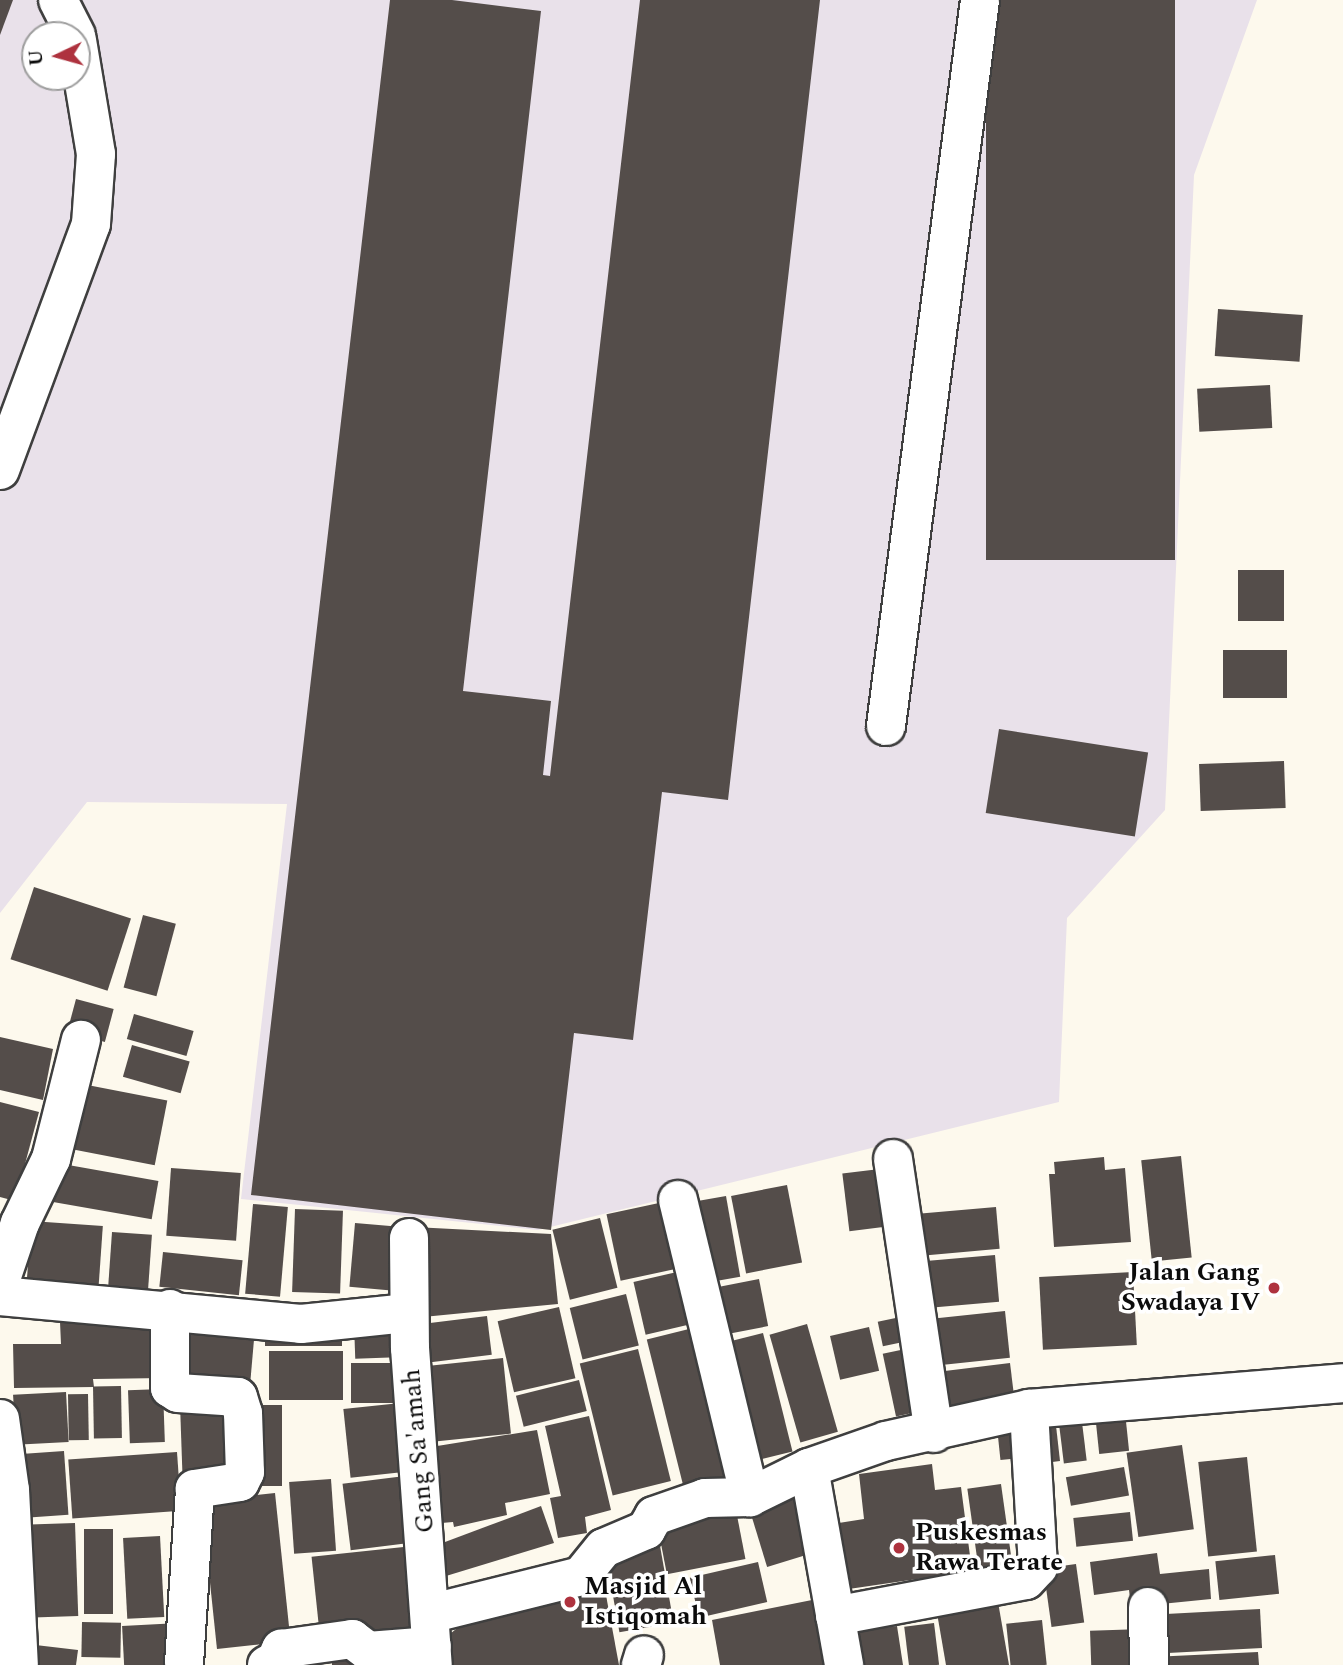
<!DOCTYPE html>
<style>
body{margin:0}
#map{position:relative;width:1343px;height:1665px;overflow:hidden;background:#fdf9ed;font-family:Spectral,serif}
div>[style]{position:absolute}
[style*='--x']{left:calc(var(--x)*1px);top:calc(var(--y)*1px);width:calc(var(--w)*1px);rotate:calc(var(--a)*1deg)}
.industrial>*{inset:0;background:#e9e1ea}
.building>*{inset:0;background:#544d4a;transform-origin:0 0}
.roads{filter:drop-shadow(2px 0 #3f3f3f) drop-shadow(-2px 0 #3f3f3f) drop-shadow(0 2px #3f3f3f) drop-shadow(0 -2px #3f3f3f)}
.minor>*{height:38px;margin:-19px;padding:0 19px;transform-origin:19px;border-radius:19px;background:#fff}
.dots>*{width:19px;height:19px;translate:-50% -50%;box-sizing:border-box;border:4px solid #fff;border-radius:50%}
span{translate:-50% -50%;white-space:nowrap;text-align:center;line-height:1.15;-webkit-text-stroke:7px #fff;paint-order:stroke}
.poi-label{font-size:26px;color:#0c0c0c;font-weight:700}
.right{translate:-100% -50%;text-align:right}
.left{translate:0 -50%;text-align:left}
.street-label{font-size:26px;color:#0c0c0c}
.north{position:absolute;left:21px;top:21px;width:70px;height:70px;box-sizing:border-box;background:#fff;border:2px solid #9e9e9e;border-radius:50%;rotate:265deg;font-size:19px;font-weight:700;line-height:28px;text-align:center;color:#0c0c0c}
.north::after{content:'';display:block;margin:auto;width:24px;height:32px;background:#ae323e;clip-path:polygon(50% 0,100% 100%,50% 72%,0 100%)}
</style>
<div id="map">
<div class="industrial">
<div style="clip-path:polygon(evenodd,0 0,1257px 0,1194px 175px,1165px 810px,1067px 918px,1059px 1102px,538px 1230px,241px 1199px,287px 804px,87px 802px,0 913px,0 0,35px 35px,77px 35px,77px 77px,35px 77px,35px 35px)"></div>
</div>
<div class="building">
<div style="clip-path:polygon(0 0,13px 0,0 35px)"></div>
<div style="clip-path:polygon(390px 0,452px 0,541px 11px,463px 691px,551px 701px,543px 775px,550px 776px,640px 0,820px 0,728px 800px,662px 792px,633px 1040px,574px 1033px,551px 1230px,251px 1195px)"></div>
<div style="left:986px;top:0;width:189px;height:560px"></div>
<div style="left:1218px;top:309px;width:85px;height:47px;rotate:4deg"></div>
<div style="left:1270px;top:385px;width:43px;height:73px;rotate:87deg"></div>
<div style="left:1238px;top:570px;width:46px;height:51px"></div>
<div style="left:1223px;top:650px;width:64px;height:48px"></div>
<div style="left:999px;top:729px;width:151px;height:85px;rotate:9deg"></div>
<div style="left:1284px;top:761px;width:47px;height:85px;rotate:88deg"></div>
<div style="left:34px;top:887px;width:102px;height:76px;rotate:18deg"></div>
<div style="left:143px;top:915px;width:34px;height:75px;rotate:15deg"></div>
<div style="left:76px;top:999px;width:39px;height:34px;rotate:15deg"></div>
<div style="left:134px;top:1014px;width:62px;height:26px;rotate:16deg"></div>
<div style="clip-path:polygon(0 1037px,53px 1049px,43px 1100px,0 1090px)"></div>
<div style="left:132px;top:1045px;width:60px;height:33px;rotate:16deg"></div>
<div style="left:77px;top:1083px;width:92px;height:66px;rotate:11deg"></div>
<div style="clip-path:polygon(0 1102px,39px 1112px,15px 1201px,0 1197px)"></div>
<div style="left:1181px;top:1156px;width:102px;height:40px;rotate:84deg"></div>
<div style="clip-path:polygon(1104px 1157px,1105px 1170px,1125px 1168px,1131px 1242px,1054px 1247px,1049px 1174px,1055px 1174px,1054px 1162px)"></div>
<div style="left:57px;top:1163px;width:103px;height:39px;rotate:10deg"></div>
<div style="left:171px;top:1168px;width:70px;height:68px;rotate:4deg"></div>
<div style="left:888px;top:1168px;width:58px;height:46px;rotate:83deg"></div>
<div style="left:787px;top:1185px;width:79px;height:57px;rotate:79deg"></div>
<div style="left:726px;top:1196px;width:82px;height:39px;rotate:80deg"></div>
<div style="left:673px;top:1200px;width:68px;height:68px;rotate:78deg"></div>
<div style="left:253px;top:1204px;width:35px;height:90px;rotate:5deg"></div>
<div style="left:996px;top:1207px;width:42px;height:81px;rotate:85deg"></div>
<div style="left:295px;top:1209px;width:48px;height:83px;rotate:2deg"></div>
<div style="left:600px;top:1218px;width:72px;height:49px;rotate:76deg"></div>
<div style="left:31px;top:1221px;width:72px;height:61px;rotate:4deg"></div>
<div style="left:355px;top:1223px;width:53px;height:64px;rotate:5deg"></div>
<div style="clip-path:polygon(414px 1227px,551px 1234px,558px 1304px,423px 1317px)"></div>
<div style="left:112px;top:1232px;width:40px;height:62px;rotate:4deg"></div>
<div style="left:163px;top:1252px;width:80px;height:35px;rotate:6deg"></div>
<div style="left:995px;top:1255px;width:47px;height:78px;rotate:85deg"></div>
<div style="left:690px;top:1269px;width:54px;height:58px;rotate:77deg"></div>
<div style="left:1133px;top:1272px;width:73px;height:94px;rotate:87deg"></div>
<div style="left:759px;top:1279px;width:48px;height:52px;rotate:79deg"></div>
<div style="left:626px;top:1294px;width:53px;height:58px;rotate:76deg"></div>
<div style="left:559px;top:1307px;width:73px;height:63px;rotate:77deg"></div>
<div style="left:1005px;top:1311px;width:47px;height:83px;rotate:84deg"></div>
<div style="left:910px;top:1315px;width:25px;height:33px;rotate:78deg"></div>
<div style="left:487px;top:1316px;width:39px;height:78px;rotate:83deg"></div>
<div style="clip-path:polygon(163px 1321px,164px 1378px,93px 1379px,94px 1387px,14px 1388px,13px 1344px,61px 1344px,60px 1322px)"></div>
<div style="left:402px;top:1322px;width:35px;height:48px;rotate:88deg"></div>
<div style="left:807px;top:1324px;width:112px;height:39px;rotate:74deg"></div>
<div style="left:179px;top:1325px;width:76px;height:49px;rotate:5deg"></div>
<div style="left:705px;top:1325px;width:153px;height:60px;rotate:76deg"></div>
<div style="left:265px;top:1327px;width:77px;height:19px"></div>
<div style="left:869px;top:1327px;width:45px;height:40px;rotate:77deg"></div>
<div style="left:763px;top:1333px;width:122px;height:44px;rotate:76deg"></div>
<div style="left:915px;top:1347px;width:64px;height:33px;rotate:78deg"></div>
<div style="left:638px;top:1349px;width:136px;height:60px;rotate:76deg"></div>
<div style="left:269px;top:1351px;width:74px;height:49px"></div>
<div style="left:503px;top:1358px;width:76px;height:81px;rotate:84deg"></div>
<div style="left:351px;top:1363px;width:57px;height:40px"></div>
<div style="left:1010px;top:1363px;width:39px;height:78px;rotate:83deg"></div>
<div style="left:579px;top:1380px;width:32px;height:65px;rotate:76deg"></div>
<div style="left:121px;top:1386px;width:52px;height:28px;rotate:89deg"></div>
<div style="left:163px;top:1389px;width:53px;height:35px;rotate:88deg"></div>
<div style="left:66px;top:1392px;width:50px;height:53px;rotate:87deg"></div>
<div style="left:88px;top:1394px;width:46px;height:20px;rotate:89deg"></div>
<div style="left:410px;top:1402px;width:69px;height:67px;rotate:84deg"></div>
<div style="left:237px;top:1403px;width:72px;height:57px;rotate:88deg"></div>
<div style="left:251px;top:1405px;width:31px;height:81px"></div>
<div style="left:1080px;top:1406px;width:55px;height:23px;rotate:83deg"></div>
<div style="clip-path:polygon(1054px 1408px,1060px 1461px,1037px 1464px)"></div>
<div style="left:1125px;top:1412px;width:39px;height:30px;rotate:84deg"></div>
<div style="clip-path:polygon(589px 1416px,611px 1510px,585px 1517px,587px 1533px,558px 1538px,550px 1498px,561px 1496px,545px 1426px)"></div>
<div style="left:1027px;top:1416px;width:41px;height:31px;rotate:84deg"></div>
<div style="clip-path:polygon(537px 1430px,550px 1494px,505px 1503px,507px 1515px,454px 1527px,453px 1522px,430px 1524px,431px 1447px)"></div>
<div style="left:1182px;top:1445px;width:85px;height:56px;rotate:82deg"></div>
<div style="left:64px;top:1451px;width:64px;height:43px;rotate:86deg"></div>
<div style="left:177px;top:1452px;width:59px;height:109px;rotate:86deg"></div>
<div style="left:1247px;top:1457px;width:95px;height:49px;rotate:84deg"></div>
<div style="clip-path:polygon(932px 1464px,935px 1490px,961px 1487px,972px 1571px,835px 1591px,826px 1525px,864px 1519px,859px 1474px)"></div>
<div style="left:1124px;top:1467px;width:29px;height:59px;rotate:80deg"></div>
<div style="left:413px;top:1475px;width:67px;height:71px;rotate:83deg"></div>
<div style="left:331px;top:1479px;width:72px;height:42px;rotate:86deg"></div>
<div style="left:1001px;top:1484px;width:81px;height:34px;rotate:82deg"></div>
<div style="left:796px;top:1487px;width:68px;height:51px;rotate:73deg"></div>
<div style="left:275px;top:1493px;width:149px;height:74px;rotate:84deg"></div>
<div style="left:734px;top:1500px;width:60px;height:80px;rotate:79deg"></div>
<div style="clip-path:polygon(541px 1506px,554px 1543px,446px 1576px,437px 1545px)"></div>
<div style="left:1130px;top:1512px;width:29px;height:57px;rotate:84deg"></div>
<div style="left:75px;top:1523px;width:93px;height:45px;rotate:88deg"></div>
<div style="left:84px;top:1529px;width:29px;height:85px"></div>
<div style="left:160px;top:1536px;width:81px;height:37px;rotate:87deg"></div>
<div style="left:659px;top:1540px;width:84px;height:55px;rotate:80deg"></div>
<div style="left:413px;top:1546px;width:84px;height:102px;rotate:84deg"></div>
<div style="clip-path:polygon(1157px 1553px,1160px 1574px,1209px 1569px,1211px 1599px,1131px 1607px,1129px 1590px,1094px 1595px,1090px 1562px)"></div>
<div style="left:1275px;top:1555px;width:39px;height:60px;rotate:84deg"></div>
<div style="left:758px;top:1562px;width:41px;height:70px;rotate:77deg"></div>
<div style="left:1076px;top:1564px;width:59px;height:33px;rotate:82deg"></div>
<div style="clip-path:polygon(603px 1579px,619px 1665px,443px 1665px,440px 1642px,461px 1625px)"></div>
<div style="clip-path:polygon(817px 1599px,827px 1665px,720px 1665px,712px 1620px)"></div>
<div style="clip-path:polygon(998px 1602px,1009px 1665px,946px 1665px,937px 1613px)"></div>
<div style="left:1260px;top:1609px;width:39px;height:99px;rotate:87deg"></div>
<div style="left:1042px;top:1620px;width:45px;height:36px;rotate:84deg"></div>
<div style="left:82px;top:1622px;width:39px;height:35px;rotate:1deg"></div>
<div style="left:179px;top:1623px;width:42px;height:57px;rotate:87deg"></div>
<div style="left:934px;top:1623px;width:42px;height:30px;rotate:83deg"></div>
<div style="clip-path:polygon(897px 1626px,903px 1665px,861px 1665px,856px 1632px)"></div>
<div style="left:1143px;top:1629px;width:36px;height:53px;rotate:88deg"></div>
<div style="clip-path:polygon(27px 1644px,78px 1650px,76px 1665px,25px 1665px)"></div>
<div style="clip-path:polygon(331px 1650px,359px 1665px,332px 1665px)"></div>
<div style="clip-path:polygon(1258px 1652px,1259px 1665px,1152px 1665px,1152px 1657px)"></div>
</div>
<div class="roads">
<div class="minor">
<div style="--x:58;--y:0;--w:39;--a:63"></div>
<div style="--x:0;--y:470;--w:262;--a:-69.7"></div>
<div style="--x:91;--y:224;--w:70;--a:-85.9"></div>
<div style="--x:96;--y:154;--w:116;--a:-99.5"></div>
<div style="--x:886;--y:726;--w:732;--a:-82.62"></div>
<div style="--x:893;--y:1159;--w:277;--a:81.5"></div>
<div style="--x:678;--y:1200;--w:306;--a:76.4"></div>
<div style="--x:409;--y:1238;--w:110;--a:89.5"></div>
<div style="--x:410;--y:1348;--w:318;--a:85.9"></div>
<div style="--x:0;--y:1282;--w:62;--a:-71.3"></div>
<div style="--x:20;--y:1223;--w:71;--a:-64.2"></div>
<div style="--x:51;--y:1159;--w:123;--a:-75.9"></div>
<div style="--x:0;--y:1296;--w:302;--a:5.3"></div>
<div style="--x:301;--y:1324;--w:108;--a:-5.9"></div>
<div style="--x:170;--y:1309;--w:79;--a:90"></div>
<div style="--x:170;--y:1388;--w:9;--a:32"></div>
<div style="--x:178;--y:1393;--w:60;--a:3.8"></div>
<div style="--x:238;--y:1397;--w:17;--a:73"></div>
<div style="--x:243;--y:1413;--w:59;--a:88.1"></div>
<div style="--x:245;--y:1472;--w:11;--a:117"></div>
<div style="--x:240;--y:1482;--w:46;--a:171.2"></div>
<div style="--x:195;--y:1489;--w:176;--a:93.6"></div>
<div style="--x:0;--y:1419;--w:72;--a:82"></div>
<div style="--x:10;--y:1490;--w:175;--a:87.1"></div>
<div style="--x:809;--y:1468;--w:200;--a:79.9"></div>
<div style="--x:1148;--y:1607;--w:58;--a:89"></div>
<div style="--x:433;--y:1613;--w:153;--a:-14"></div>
<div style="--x:581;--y:1576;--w:36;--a:-51"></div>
<div style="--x:604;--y:1548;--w:46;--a:-23.2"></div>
<div style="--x:646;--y:1530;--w:16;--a:-60"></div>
<div style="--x:654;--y:1516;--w:54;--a:-19.4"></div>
<div style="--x:705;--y:1498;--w:45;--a:-1.3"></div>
<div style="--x:750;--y:1497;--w:66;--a:-26.2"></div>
<div style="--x:809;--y:1468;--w:82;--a:-19.3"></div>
<div style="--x:886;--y:1441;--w:147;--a:-12.6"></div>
<div style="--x:1029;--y:1409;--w:315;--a:-4.7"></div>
<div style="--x:835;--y:1616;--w:194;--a:-10.7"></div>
<div style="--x:1026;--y:1580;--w:18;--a:-47"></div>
<div style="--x:1038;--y:1567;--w:158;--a:-93.3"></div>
<div style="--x:267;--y:1665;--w:7;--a:-8"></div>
<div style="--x:274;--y:1664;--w:17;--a:-65"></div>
<div style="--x:281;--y:1649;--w:72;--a:-8"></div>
<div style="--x:352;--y:1639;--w:20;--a:37"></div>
<div style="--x:368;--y:1651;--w:64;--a:-4.5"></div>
<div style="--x:641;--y:1665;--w:10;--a:-73"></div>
</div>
</div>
<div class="dots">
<div style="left:1274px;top:1288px;background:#ae323e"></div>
<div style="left:899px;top:1548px;background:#ae323e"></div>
<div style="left:570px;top:1602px;background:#ae323e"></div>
</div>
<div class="poi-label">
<span class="right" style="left:1260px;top:1288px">Jalan Gang<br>Swadaya IV</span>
<span class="left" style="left:915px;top:1548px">Puskesmas<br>Rawa Terate</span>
<span class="left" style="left:584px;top:1602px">Masjid Al<br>Istiqomah</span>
</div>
<div class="street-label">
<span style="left:419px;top:1451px;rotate:-95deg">Gang Sa'amah</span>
</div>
<div class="north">U</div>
</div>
